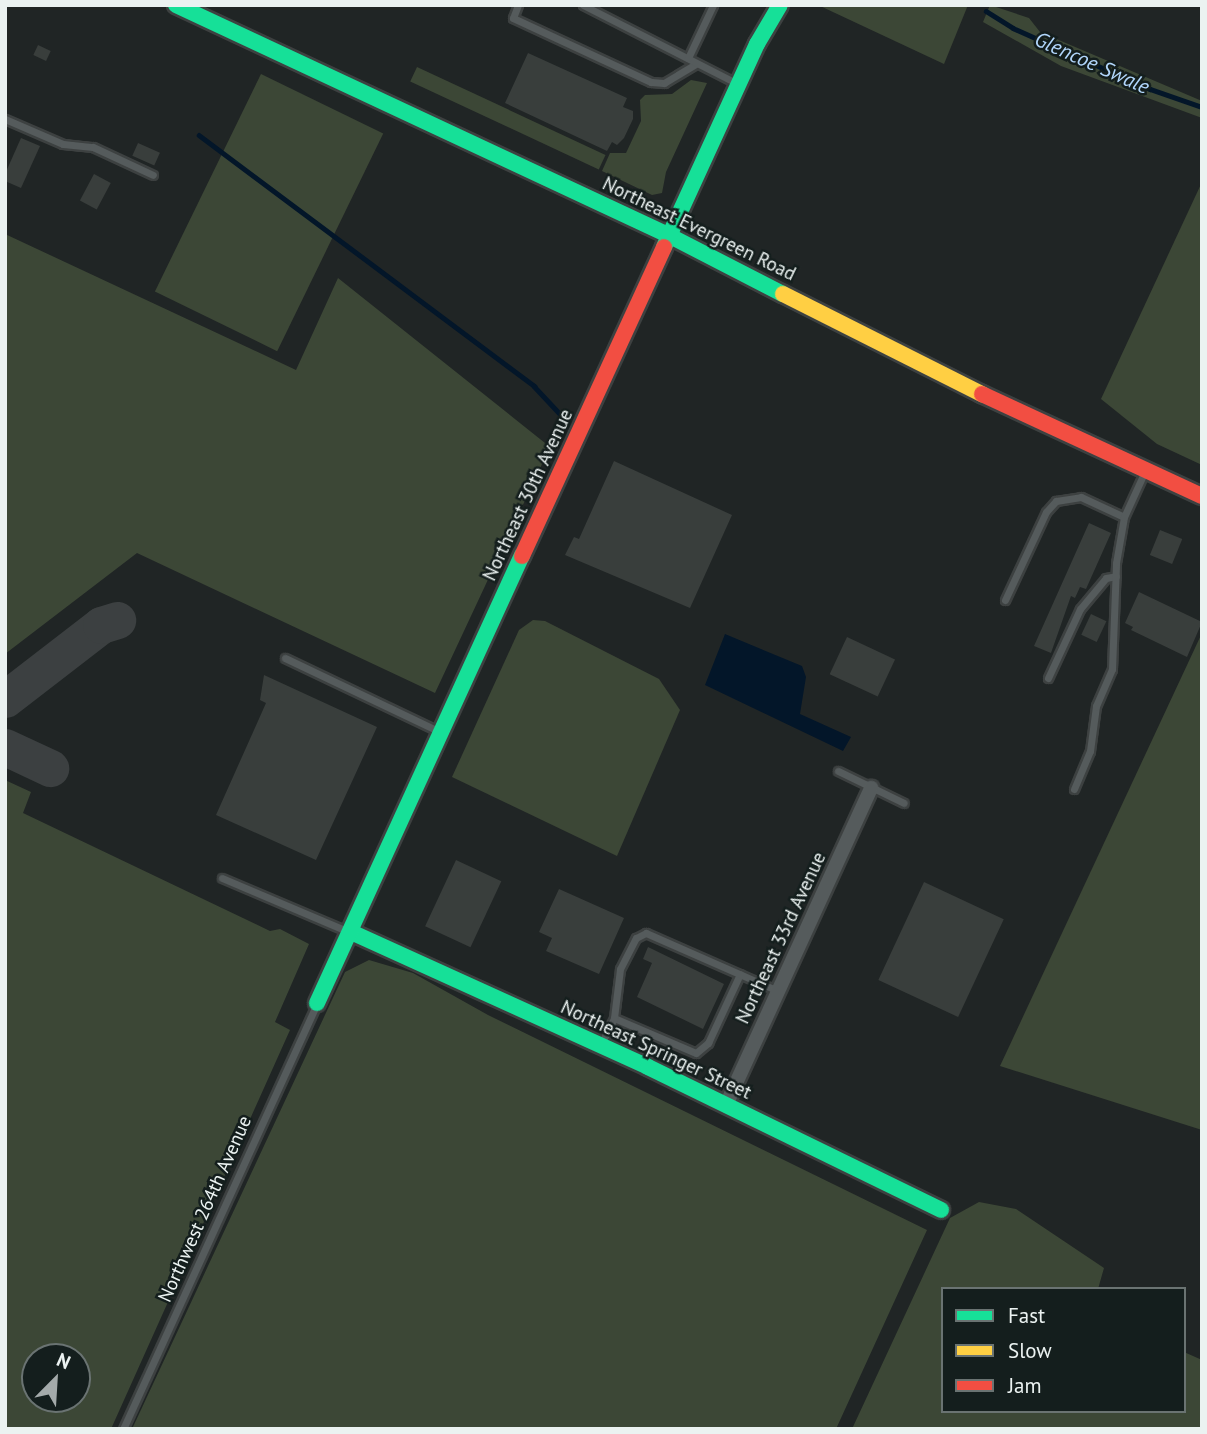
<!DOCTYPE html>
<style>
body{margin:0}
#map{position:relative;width:1207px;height:1434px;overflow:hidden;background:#202525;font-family:"PT Sans",sans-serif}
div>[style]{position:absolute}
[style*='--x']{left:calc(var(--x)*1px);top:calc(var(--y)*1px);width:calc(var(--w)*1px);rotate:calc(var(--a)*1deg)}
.green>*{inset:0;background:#3c4736;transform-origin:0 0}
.water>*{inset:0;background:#031629}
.stream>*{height:4.5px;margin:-2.25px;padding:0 2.25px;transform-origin:2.25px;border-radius:2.25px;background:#031629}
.taxiway>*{height:37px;margin:-18.5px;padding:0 18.5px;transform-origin:18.5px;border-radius:18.5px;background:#3c4041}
.building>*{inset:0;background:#393e3c;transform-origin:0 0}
.roads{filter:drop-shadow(2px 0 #3d4141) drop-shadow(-2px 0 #3d4141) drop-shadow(0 2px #3d4141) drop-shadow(0 -2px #3d4141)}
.lane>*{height:7px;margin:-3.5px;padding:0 3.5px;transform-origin:3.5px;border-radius:3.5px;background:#555b5c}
.street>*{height:14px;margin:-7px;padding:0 7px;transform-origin:7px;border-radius:7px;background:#555b5c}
.fast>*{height:16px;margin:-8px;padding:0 8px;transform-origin:8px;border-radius:8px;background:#16e098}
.slow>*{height:16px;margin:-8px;padding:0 8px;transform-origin:8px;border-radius:8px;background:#ffcf43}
.jam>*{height:16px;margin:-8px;padding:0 8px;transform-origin:8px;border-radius:8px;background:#f24e42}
span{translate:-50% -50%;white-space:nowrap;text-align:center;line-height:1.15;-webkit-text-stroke:5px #141e1d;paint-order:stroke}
.street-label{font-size:19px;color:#ebf2f1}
.water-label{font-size:21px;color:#b1d6fb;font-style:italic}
.frame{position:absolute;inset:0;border:7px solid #ebf2f1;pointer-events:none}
.legend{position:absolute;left:941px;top:1287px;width:245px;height:126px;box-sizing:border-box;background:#141e1d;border:2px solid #6a7372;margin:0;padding:9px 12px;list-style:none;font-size:21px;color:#ebf2f1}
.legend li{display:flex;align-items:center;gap:14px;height:35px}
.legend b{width:35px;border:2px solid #6a7372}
.north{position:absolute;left:21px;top:1343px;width:70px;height:70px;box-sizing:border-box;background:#141e1d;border:2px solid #6a7372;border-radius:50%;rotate:24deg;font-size:19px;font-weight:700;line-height:28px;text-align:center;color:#ebf2f1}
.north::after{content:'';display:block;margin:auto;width:24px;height:32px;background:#a4aaaa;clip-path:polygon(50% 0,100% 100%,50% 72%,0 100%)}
</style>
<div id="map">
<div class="green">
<div style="clip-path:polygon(818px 5px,968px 5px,944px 64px)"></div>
<div style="clip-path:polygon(990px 5px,1029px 18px,1040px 32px,1202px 101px,1202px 118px,1061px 66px,983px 22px)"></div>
<div style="left:417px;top:67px;width:208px;height:16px;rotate:25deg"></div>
<div style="left:261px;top:74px;width:136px;height:242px;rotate:26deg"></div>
<div style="clip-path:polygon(691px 80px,707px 83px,666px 172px,662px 193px,652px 195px,602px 171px,610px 153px,626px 153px,641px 121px,640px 100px,645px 95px,672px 94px)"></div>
<div style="clip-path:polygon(1202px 182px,1202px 465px,1157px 444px,1101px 399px)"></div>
<div style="clip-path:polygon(5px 234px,296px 370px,338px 278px,550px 447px,435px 693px,137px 553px,5px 654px)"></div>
<div style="clip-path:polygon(533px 620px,545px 621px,659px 679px,680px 710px,617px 856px,452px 777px,519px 630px)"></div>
<div style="clip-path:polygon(1202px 633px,1202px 1130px,1000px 1066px)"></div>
<div style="clip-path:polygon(evenodd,5px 780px,31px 792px,23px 813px,270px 931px,280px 929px,309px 944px,275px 1022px,290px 1030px,111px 1429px,5px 1429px,5px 780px,35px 1357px,77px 1357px,77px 1399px,35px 1399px,35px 1357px)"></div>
<div style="clip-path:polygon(369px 960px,413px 973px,488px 1015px,927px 1230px,836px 1429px,132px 1429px,345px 972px)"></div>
<div style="clip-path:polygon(979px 1202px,1016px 1209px,1104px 1268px,1098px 1289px,943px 1289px,943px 1411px,1184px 1411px,1184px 1352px,1202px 1360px,1202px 1429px,852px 1429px,950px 1218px)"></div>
</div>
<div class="water">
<div style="clip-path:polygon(725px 634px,802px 666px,806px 677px,800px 714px,851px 737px,843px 751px,705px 685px)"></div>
</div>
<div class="stream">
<div style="--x:986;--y:11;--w:32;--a:32"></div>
<div style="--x:1013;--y:28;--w:150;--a:24"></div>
<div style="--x:1150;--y:89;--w:55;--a:19.1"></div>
<div style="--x:199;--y:135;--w:419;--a:36.8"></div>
<div style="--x:534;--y:386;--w:41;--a:47"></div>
</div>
<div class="taxiway">
<div style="--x:5;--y:699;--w:121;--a:-37.6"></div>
<div style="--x:101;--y:625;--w:17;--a:-17"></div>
<div style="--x:5;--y:747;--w:50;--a:25"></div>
</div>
<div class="building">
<div style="left:38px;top:45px;width:14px;height:11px;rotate:25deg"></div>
<div style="clip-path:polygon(528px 53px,627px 98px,623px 107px,633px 111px,633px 119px,624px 138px,617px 145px,612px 142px,607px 151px,505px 103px)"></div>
<div style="clip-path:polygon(21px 138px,40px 146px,21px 188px,5px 181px,5px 174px)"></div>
<div style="left:138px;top:143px;width:24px;height:14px;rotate:24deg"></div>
<div style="left:94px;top:174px;width:19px;height:30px;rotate:28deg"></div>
<div style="clip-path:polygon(614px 461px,732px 515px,690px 608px,565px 555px,574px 537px,579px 539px)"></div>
<div style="clip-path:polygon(1089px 523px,1111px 533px,1086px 589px,1080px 587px,1075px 598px,1071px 596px,1051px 653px,1034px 646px)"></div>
<div style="left:1160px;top:530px;width:24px;height:27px;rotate:22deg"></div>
<div style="clip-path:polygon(1139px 592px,1202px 622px,1187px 657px,1131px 630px,1133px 627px,1125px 623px)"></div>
<div style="left:1091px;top:614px;width:17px;height:23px;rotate:25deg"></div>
<div style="left:847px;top:637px;width:53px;height:41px;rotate:25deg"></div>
<div style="clip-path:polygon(264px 675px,377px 727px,316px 860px,216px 815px,266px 703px,260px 700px)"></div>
<div style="left:456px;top:860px;width:50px;height:73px;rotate:25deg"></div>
<div style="left:924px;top:882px;width:88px;height:108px;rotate:25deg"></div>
<div style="clip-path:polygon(559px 889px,624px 918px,599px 974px,546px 951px,552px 938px,539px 932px)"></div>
<div style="clip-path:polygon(648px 947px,724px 984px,703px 1029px,637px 997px,652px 963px,643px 959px)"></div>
</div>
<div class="roads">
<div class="lane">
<div style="--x:518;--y:5;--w:14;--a:111"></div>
<div style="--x:513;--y:18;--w:152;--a:24.9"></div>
<div style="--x:651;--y:82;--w:13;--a:4"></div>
<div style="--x:664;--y:83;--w:37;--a:-31"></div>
<div style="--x:583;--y:5;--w:174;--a:27"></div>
<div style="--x:688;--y:58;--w:59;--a:-64.7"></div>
<div style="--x:5;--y:119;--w:63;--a:23.3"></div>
<div style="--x:63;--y:144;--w:30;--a:6"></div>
<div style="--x:93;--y:147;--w:66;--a:25"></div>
<div style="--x:1005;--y:600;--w:97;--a:-65"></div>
<div style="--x:1046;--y:512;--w:15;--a:-48"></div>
<div style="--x:1056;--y:501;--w:25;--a:-9"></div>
<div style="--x:1081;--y:497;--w:47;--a:24.9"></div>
<div style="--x:285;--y:658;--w:170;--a:25.5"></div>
<div style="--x:1048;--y:678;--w:76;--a:-65.1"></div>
<div style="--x:1080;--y:609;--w:40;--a:-50"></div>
<div style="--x:1106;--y:578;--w:10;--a:-11"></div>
<div style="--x:838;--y:771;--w:73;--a:25.9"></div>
<div style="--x:1074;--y:789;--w:41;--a:-67.2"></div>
<div style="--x:1090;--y:751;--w:45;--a:-82.4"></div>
<div style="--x:1096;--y:706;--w:40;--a:-66.6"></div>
<div style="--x:1112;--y:669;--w:106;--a:-87.8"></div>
<div style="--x:1116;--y:563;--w:47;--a:-80.1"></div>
<div style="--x:1124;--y:517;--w:51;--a:-65.5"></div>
<div style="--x:222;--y:878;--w:136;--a:23"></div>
<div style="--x:614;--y:1018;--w:89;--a:23.1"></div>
<div style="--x:696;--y:1053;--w:16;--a:-40"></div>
<div style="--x:708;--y:1043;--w:76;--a:-65.1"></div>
<div style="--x:601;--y:1044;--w:29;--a:-63"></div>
<div style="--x:614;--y:1018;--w:49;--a:-83"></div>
<div style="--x:620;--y:969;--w:35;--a:-63"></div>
<div style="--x:636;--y:938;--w:11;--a:-27"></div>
<div style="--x:646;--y:933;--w:144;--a:23.7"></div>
<div style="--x:123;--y:1429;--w:465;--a:-65.5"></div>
</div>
<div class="street">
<div style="--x:726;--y:1105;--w:349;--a:-65.4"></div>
</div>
<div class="fast">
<div style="--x:176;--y:5;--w:545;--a:25.06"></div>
<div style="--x:670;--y:236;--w:127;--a:27.2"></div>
<div style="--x:664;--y:247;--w:223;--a:-65.4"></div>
<div style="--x:757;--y:44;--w:45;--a:-59.5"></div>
<div style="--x:351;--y:932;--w:326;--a:24.4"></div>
<div style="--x:648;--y:1067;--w:326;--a:26"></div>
<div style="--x:317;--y:1003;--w:492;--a:-65.4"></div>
</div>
<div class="slow">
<div style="--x:783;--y:294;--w:223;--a:26.7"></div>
</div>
<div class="jam">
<div style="--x:982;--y:394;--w:242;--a:24.9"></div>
<div style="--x:522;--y:556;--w:340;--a:-65.3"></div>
</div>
</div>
<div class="street-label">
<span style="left:699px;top:229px;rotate:26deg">Northeast Evergreen Road</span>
<span style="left:528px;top:495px;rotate:-65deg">Northeast 30th Avenue</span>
<span style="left:781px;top:938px;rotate:-65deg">Northeast 33rd Avenue</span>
<span style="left:656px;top:1050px;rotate:25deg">Northeast Springer Street</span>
<span style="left:205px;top:1209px;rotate:-66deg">Northwest 264th Avenue</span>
</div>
<div class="water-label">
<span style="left:1092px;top:63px;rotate:24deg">Glencoe Swale</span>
</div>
<div class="frame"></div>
<ul class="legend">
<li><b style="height:9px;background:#16e098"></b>Fast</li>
<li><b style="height:9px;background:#ffcf43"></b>Slow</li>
<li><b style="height:9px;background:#f24e42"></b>Jam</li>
</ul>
<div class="north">N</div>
</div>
